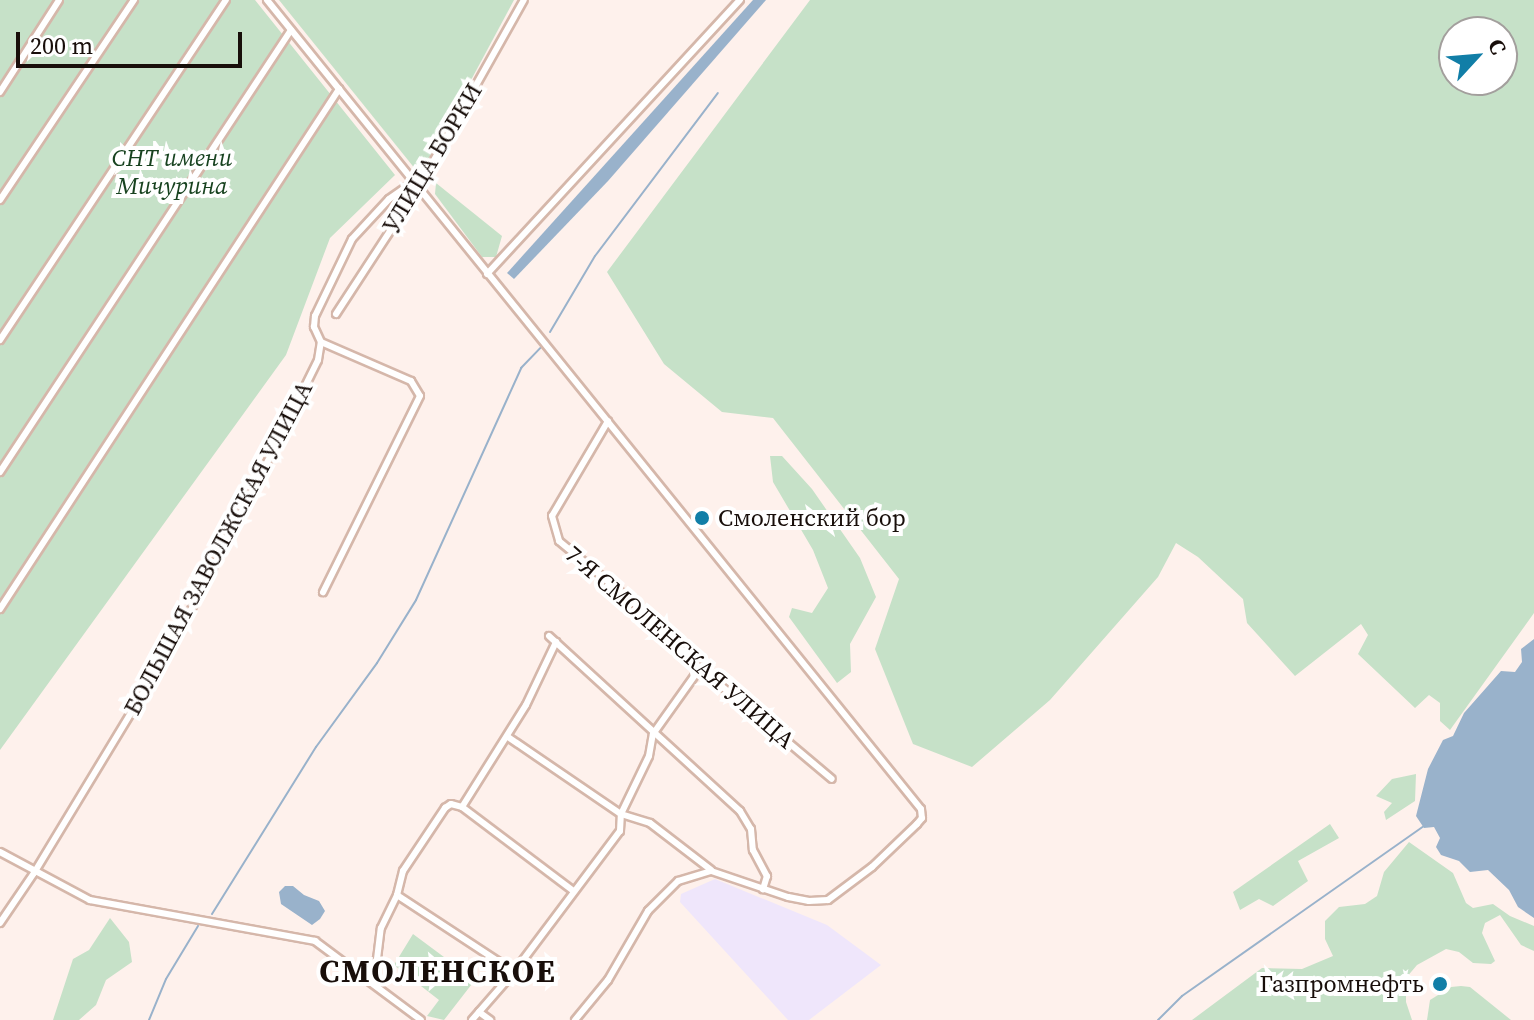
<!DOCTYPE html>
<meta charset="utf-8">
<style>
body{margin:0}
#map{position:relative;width:1534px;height:1020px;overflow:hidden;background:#fef1ec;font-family:"Source Serif 4",serif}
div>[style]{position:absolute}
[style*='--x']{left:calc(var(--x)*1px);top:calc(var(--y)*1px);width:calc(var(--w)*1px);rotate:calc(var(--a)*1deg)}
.industrial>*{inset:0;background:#efe6fb}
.green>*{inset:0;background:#c6e1c8}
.water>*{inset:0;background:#99b2cb}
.stream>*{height:2px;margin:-1px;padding:0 1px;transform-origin:1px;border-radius:1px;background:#99b2cb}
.roads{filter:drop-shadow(2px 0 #d5b7aa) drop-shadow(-2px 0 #d5b7aa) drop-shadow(0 2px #d5b7aa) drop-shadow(0 -2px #d5b7aa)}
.minor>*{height:6px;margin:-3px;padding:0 3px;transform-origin:3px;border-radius:3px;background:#fff}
.dots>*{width:22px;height:22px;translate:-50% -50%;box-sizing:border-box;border:4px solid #fff;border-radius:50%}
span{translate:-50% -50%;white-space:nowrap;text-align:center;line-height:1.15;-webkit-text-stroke:8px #fff;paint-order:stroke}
.park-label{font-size:24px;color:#184320;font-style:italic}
.street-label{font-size:24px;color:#180e0a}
.poi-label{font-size:24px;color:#180e0a}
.left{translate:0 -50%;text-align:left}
.right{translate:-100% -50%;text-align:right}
.district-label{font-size:32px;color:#180e0a;font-weight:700;letter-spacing:2px}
.north{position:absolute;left:1438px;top:16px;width:80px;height:80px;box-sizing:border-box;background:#fff;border:2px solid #a39f9d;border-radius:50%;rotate:64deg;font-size:22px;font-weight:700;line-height:32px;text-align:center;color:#180e0a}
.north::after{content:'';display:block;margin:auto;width:28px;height:36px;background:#117ea7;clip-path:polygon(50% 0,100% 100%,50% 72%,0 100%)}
.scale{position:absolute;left:16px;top:32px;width:226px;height:36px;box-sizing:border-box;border:4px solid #180e0a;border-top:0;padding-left:10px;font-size:24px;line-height:28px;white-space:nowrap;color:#180e0a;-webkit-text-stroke:6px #fff;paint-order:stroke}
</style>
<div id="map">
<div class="industrial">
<div style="clip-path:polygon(715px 879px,827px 925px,881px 965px,809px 1020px,788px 1020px,680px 902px,681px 894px)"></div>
</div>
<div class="green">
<div style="clip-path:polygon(0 0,255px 0,395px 175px,330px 238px,286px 355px,0 750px)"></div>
<div style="clip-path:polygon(279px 0,514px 0,420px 175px)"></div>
<div style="clip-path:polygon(evenodd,810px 0,1534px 0,1534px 613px,1450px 730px,1440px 721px,1440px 703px,1429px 695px,1415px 708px,1358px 654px,1368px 635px,1361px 624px,1295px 676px,1247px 623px,1243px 599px,1198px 557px,1176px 543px,1158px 577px,1050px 700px,972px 767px,913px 744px,875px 649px,899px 579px,773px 418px,722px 412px,664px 364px,607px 272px,810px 0,1454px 32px,1502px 32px,1502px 80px,1454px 80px,1454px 32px)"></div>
<div style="clip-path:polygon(436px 183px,502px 236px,496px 257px,482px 257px,435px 194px)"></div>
<div style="clip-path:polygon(770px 456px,782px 456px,812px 489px,860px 558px,876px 597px,850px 644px,851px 672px,837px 683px,789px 617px,792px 608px,812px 613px,828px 588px,813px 550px,773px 482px)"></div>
<div style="clip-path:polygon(1416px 774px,1415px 801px,1386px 820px,1384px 812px,1392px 803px,1376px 796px,1392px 779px)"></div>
<div style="clip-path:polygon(1330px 824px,1339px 838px,1298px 861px,1308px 881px,1273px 906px,1259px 899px,1240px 910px,1233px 892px)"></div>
<div style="clip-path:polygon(1409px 842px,1453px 873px,1466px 903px,1473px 908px,1493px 904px,1510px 916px,1534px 926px,1534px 951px,1521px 945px,1500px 915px,1485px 923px,1482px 933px,1495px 961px,1491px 964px,1473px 963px,1459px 952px,1446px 949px,1417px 965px,1406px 978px,1406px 1002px,1412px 1020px,1192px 1020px,1262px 968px,1302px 969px,1333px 956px,1325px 939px,1325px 921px,1339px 907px,1365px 904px,1377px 896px,1384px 872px)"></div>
<div style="clip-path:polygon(110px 918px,129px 942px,132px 962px,106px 980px,96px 1005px,79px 1020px,53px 1020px,73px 959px,89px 950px)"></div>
<div style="clip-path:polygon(413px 934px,475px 980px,444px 1020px,427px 1016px,439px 1000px,394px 965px)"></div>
<div style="clip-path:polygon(1461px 986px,1470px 987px,1511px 1020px,1427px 1020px,1430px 1000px,1451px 987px)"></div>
</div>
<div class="water">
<div style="clip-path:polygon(753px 0,766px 0,608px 181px,514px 279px,507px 273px)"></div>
<div style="clip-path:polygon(1534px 639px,1534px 918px,1518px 907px,1509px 890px,1488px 870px,1470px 872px,1459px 861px,1441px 855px,1436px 847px,1440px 838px,1434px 827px,1424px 828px,1416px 816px,1428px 769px,1443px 740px,1453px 736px,1464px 713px,1501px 671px,1515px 672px,1522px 662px,1521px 649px)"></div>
<div style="clip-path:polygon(285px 886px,293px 886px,304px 895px,319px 901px,325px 911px,320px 919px,312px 925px,281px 904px,279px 892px)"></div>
</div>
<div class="stream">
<div style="--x:550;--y:332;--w:88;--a:-59.4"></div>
<div style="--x:595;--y:256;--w:204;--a:-53"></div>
<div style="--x:212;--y:914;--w:197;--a:-58.1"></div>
<div style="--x:316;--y:747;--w:104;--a:-54"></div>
<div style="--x:377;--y:663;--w:74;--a:-58.2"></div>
<div style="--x:416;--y:600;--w:255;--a:-65.6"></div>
<div style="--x:521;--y:368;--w:29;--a:-46"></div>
<div style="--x:149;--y:1020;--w:44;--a:-67.5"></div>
<div style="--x:166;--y:979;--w:62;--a:-58.9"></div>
<div style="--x:1158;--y:1020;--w:34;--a:-45"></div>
<div style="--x:1182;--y:996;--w:297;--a:-35.1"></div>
</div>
<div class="roads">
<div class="minor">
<div style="--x:267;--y:0;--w:1040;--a:51.05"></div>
<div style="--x:921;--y:809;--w:9;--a:84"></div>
<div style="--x:922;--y:818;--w:8;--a:130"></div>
<div style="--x:917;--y:824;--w:62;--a:136.3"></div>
<div style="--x:872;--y:867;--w:55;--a:143.1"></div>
<div style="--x:828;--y:900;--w:19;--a:177"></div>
<div style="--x:809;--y:901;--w:21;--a:-169"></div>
<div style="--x:788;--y:897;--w:81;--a:-161.3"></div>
<div style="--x:711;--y:871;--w:34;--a:163"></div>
<div style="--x:678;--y:881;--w:42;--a:135"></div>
<div style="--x:648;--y:911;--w:80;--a:120.1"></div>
<div style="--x:608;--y:980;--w:52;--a:129.5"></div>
<div style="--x:0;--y:92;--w:109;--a:-57.3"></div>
<div style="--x:0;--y:200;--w:241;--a:-56.2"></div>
<div style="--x:487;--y:274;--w:373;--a:-47.3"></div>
<div style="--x:336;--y:314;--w:154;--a:-56.9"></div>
<div style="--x:420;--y:185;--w:212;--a:-60.7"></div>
<div style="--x:0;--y:340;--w:408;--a:-56.4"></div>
<div style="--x:321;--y:342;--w:98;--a:23.4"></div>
<div style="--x:411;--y:381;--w:17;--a:59"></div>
<div style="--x:420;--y:396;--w:219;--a:116.3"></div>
<div style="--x:608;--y:421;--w:110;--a:120.5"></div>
<div style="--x:552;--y:516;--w:26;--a:74"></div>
<div style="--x:559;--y:541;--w:97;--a:39.6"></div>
<div style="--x:634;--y:603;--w:93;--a:44.6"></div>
<div style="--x:700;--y:668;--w:172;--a:40.1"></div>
<div style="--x:0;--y:472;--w:529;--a:-56.64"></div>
<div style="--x:0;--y:609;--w:621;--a:-56.9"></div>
<div style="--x:549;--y:636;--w:259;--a:42.5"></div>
<div style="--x:740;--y:811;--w:21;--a:59"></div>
<div style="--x:751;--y:829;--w:21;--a:85"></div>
<div style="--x:753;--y:850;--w:30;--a:62"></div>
<div style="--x:767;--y:876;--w:14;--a:107"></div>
<div style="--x:508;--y:737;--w:137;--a:34.3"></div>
<div style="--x:621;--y:814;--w:30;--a:17"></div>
<div style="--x:650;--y:823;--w:77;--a:37.6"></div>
<div style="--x:462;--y:807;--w:138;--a:37"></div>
<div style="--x:0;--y:852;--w:102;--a:28.1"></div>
<div style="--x:90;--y:900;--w:229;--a:10.3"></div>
<div style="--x:315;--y:941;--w:132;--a:36.7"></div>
<div style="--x:397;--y:895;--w:140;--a:33.3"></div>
<div style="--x:0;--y:923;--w:60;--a:-55.8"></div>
<div style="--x:34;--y:873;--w:278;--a:-58.8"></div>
<div style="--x:178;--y:635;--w:218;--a:-62.7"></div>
<div style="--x:278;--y:441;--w:90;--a:-63.7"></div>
<div style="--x:318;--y:360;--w:18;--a:-81"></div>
<div style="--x:321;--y:342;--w:17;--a:-115"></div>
<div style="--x:314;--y:327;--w:11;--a:-85"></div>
<div style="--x:315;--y:316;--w:85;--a:-64.3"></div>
<div style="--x:352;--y:239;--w:54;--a:-47.2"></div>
<div style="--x:389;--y:199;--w:21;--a:-35"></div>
<div style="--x:406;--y:187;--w:14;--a:-8"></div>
<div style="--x:364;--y:977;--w:22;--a:-54"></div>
<div style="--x:377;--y:959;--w:31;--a:-83"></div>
<div style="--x:381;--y:928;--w:37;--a:-64"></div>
<div style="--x:397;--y:895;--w:25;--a:-76"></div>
<div style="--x:403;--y:871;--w:76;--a:-56.3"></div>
<div style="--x:445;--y:808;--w:7;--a:-34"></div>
<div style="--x:451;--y:804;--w:11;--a:15"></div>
<div style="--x:462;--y:807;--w:120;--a:-57.9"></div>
<div style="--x:526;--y:705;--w:70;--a:-64.5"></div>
<div style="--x:479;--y:1012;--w:14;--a:36"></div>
<div style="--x:472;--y:1020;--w:64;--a:-48.8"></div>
<div style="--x:514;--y:972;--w:176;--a:-53.1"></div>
<div style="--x:620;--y:831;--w:17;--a:-87"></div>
<div style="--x:621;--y:814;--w:64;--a:-64.2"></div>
<div style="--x:649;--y:756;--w:22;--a:-80"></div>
<div style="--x:653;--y:734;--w:81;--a:-54.5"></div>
</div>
</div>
<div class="dots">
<div style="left:702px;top:518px;background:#117ea7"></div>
<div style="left:1440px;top:984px;background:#117ea7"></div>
</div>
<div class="park-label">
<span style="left:172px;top:172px">СНТ имени<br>Мичурина</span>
</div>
<div class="street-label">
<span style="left:432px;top:158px;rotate:-59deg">УЛИЦА БОРКИ</span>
<span style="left:218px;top:548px;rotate:-62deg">БОЛЬШАЯ ЗАВОЛЖСКАЯ УЛИЦА</span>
<span style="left:680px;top:647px;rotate:41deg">7-Я СМОЛЕНСКАЯ УЛИЦА</span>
</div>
<div class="poi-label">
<span class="left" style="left:718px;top:518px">Смоленский бор</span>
<span class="right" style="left:1424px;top:984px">Газпромнефть</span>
</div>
<div class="district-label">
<span style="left:438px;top:971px">СМОЛЕНСКОЕ</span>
</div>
<div class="north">С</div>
<div class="scale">200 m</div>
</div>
